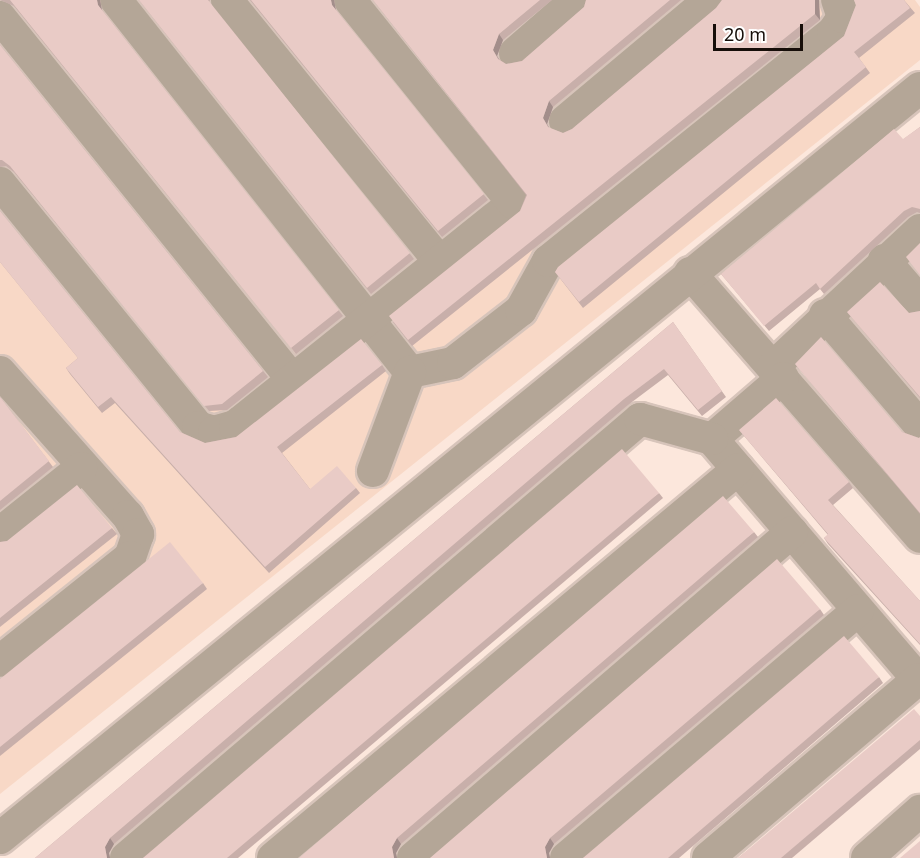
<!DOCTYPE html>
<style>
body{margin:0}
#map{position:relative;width:920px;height:858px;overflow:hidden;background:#fce7dc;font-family:"Noto Sans",sans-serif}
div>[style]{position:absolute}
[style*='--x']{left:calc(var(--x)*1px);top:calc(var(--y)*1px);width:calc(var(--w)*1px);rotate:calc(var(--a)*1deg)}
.built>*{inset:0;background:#f8d8c6}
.roads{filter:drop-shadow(2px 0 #d7c4ba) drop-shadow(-2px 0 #d7c4ba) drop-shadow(0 2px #d7c4ba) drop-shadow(0 -2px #d7c4ba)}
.minor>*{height:32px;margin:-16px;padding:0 16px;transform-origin:16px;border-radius:16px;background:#b4a697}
.wall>*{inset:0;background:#c8afaa}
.shaded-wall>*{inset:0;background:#a38e8b}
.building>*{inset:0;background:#e9cbc6}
span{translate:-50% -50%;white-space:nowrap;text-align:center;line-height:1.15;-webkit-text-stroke:6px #fff;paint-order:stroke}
.scale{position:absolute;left:713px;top:24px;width:90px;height:27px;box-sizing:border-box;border:3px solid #160e09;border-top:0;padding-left:8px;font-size:18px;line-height:21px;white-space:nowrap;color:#160e09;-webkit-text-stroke:4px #fff;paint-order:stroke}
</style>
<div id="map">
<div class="built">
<div style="clip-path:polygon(0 0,915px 0,920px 7px,920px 60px,0 794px)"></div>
</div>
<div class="roads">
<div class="minor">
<div style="--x:116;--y:0;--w:474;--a:51.7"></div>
<div style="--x:410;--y:372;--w:44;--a:-11.8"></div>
<div style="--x:453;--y:363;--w:86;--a:-37.9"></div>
<div style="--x:521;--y:310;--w:56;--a:-61.1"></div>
<div style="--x:548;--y:261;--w:366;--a:-38.8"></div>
<div style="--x:833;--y:32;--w:18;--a:-56"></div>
<div style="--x:843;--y:17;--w:18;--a:-109"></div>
<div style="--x:227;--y:0;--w:338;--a:50.9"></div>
<div style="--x:0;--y:17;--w:468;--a:51.1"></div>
<div style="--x:515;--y:53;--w:81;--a:-41"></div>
<div style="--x:565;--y:121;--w:188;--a:-40"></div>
<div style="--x:0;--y:183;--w:314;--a:50.9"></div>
<div style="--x:198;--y:427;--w:17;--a:17"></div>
<div style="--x:214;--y:432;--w:22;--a:-16"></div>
<div style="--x:235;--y:426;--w:356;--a:-38.7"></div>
<div style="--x:513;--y:203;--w:260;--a:-128.8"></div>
<div style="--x:884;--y:260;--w:55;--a:49.4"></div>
<div style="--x:690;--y:273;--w:350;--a:48.9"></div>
<div style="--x:825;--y:315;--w:146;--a:49.4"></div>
<div style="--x:773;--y:367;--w:201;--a:-43"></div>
<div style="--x:0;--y:372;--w:193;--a:48.4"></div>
<div style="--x:128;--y:516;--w:21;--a:61"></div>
<div style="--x:138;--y:534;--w:24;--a:109"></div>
<div style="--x:130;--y:557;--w:166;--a:141.3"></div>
<div style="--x:783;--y:378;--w:94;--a:139.3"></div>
<div style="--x:712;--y:439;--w:320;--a:49.4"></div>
<div style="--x:373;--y:471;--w:106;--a:-69.5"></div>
<div style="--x:0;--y:533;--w:104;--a:-38.7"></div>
<div style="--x:0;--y:838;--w:1187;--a:-39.19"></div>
<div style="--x:126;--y:858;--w:676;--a:-40.5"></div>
<div style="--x:640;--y:419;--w:75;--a:15.5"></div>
<div style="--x:273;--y:858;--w:606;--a:-39.91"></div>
<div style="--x:413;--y:858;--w:500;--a:-40.7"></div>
<div style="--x:566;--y:858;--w:383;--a:-40.3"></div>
<div style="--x:708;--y:858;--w:276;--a:-40.4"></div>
<div style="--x:867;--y:858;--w:71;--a:-41.6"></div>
</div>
</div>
<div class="wall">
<div style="clip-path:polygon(0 0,100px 0,102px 10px,343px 316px,296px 354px,14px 6px)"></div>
<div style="clip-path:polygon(139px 0,210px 0,209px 2px,414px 259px,371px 294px)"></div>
<div style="clip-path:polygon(250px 0,334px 0,336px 10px,488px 200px,442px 237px)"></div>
<div style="clip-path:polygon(373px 0,552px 0,503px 40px,497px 56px,500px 60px,506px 64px,522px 61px,584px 7px,586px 0,681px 0,553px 107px,547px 124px,549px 128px,563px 133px,572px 129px,716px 8px,722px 0,819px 0,820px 20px,412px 346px,393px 322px,520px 211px,526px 195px)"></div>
<div style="clip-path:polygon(904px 0,915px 13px,859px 58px,870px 73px,583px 308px,555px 272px,844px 36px,856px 5px)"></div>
<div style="clip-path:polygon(0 45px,268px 377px,227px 410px,209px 411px,14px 172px,6px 166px,0 167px)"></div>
<div style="clip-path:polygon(920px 127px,920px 213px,917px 212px,908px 217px,824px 294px,820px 289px,769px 331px,721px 274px)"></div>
<div style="clip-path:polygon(0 211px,180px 432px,205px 443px,236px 437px,382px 365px,386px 371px,282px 453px,310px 489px,356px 488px,360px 493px,269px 573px,115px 403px,102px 413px,70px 374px,66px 368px,78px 358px,0 262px)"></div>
<div style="clip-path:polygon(920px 311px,920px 398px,847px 312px,909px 313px)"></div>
<div style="clip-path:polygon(673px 322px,726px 397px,702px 416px,668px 375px,628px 405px,114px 844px,109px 853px,110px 858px,35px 858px)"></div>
<div style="clip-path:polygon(795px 364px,902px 432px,919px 438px,920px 437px,920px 514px)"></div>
<div style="clip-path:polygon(0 397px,53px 467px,0 510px)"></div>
<div style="clip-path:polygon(739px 430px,849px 482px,853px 488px,833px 505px,920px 601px,920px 645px,828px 544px,824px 538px,828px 535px)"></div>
<div style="clip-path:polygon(659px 493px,663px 498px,238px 858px,143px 858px)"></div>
<div style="clip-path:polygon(112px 528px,117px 534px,0 627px,0 542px)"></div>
<div style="clip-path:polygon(754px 532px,758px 537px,401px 844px,396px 853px,397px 858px,299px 858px)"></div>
<div style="clip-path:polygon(203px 583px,207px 589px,0 756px,0 679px)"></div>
<div style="clip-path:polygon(820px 609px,824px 615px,554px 844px,549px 853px,550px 858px,430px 858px)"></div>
<div style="clip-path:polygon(879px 677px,883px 683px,679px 858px,583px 858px)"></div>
<div style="clip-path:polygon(920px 716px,920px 749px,792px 858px,738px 858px)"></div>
</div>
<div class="shaded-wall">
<div style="clip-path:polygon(97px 0,100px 0,102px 11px,98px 5px)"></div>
<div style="clip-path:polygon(331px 0,334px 0,336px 11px,332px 5px)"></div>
<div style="clip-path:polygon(815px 0,819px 0,820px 20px,815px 14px)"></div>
<div style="clip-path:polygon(499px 34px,503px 40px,497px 56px,502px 65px,493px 50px)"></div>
<div style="clip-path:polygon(549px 101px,553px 107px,547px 124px,552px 133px,543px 118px)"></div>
<div style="clip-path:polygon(110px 838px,114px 844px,109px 853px,110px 858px,107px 858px,105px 847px)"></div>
<div style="clip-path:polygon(397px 838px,401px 844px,396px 853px,397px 858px,394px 858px,392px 847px)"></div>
<div style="clip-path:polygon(550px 838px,554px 844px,549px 853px,550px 858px,547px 858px,545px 847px)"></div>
</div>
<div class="building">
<div style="clip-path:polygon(10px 0,97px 0,98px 5px,339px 310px,291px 348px)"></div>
<div style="clip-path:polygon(139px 0,208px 0,410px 253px,367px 288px)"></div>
<div style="clip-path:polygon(251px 0,331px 0,332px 5px,484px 194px,438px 231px)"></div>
<div style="clip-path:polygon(373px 0,540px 0,499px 34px,493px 50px,498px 59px,506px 64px,522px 61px,584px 7px,586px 0,670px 0,549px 101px,543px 118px,548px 127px,563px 133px,572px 129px,716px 8px,722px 0,815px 0,815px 14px,408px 340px,389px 316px,520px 211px,527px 195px)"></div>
<div style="clip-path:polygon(854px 0,904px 0,910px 8px,854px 52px,866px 67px,579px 302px,555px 272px,558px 267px,844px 36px,856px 5px)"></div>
<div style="clip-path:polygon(0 45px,263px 371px,222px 404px,204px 406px,10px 166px,2px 160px,0 160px)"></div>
<div style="clip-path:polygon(920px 127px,920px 209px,912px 207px,904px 211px,820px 289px,816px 283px,764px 326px,721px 274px,894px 129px,903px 139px)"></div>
<div style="clip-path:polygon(0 211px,180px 432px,205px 443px,236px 437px,361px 339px,382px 365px,277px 447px,310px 489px,337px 466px,356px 488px,265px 567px,111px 397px,98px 407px,66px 368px,78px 358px,0 262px)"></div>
<div style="clip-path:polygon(920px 243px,920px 275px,906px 257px)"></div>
<div style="clip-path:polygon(880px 282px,909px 313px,920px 311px,920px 397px,847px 312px)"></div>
<div style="clip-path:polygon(673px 322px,722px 391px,698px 410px,664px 369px,624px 399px,110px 838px,105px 847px,107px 858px,35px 858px)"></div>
<div style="clip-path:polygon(821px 337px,902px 432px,919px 438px,920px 437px,920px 513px,795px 364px)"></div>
<div style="clip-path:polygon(0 397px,49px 461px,0 501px)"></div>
<div style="clip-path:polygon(776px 398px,849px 482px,828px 500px,920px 601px,920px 644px,824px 538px,828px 534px,739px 430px)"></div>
<div style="clip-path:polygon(622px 449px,659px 493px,227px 858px,143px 858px)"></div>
<div style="clip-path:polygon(77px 485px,112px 528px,0 618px,0 542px,7px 541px)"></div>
<div style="clip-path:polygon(723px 496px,754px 532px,397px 838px,392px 847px,394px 858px,299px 858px)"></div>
<div style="clip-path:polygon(170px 542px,203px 583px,0 747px,0 679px)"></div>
<div style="clip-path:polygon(777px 559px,820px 609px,550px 838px,545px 847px,547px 858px,430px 858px)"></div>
<div style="clip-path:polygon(844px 636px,879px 677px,668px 858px,583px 858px)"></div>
<div style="clip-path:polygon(914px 709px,920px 716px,920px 740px,781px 858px,738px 858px)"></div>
<div style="clip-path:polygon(920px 841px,920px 858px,900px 858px)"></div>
</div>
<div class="scale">20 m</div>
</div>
